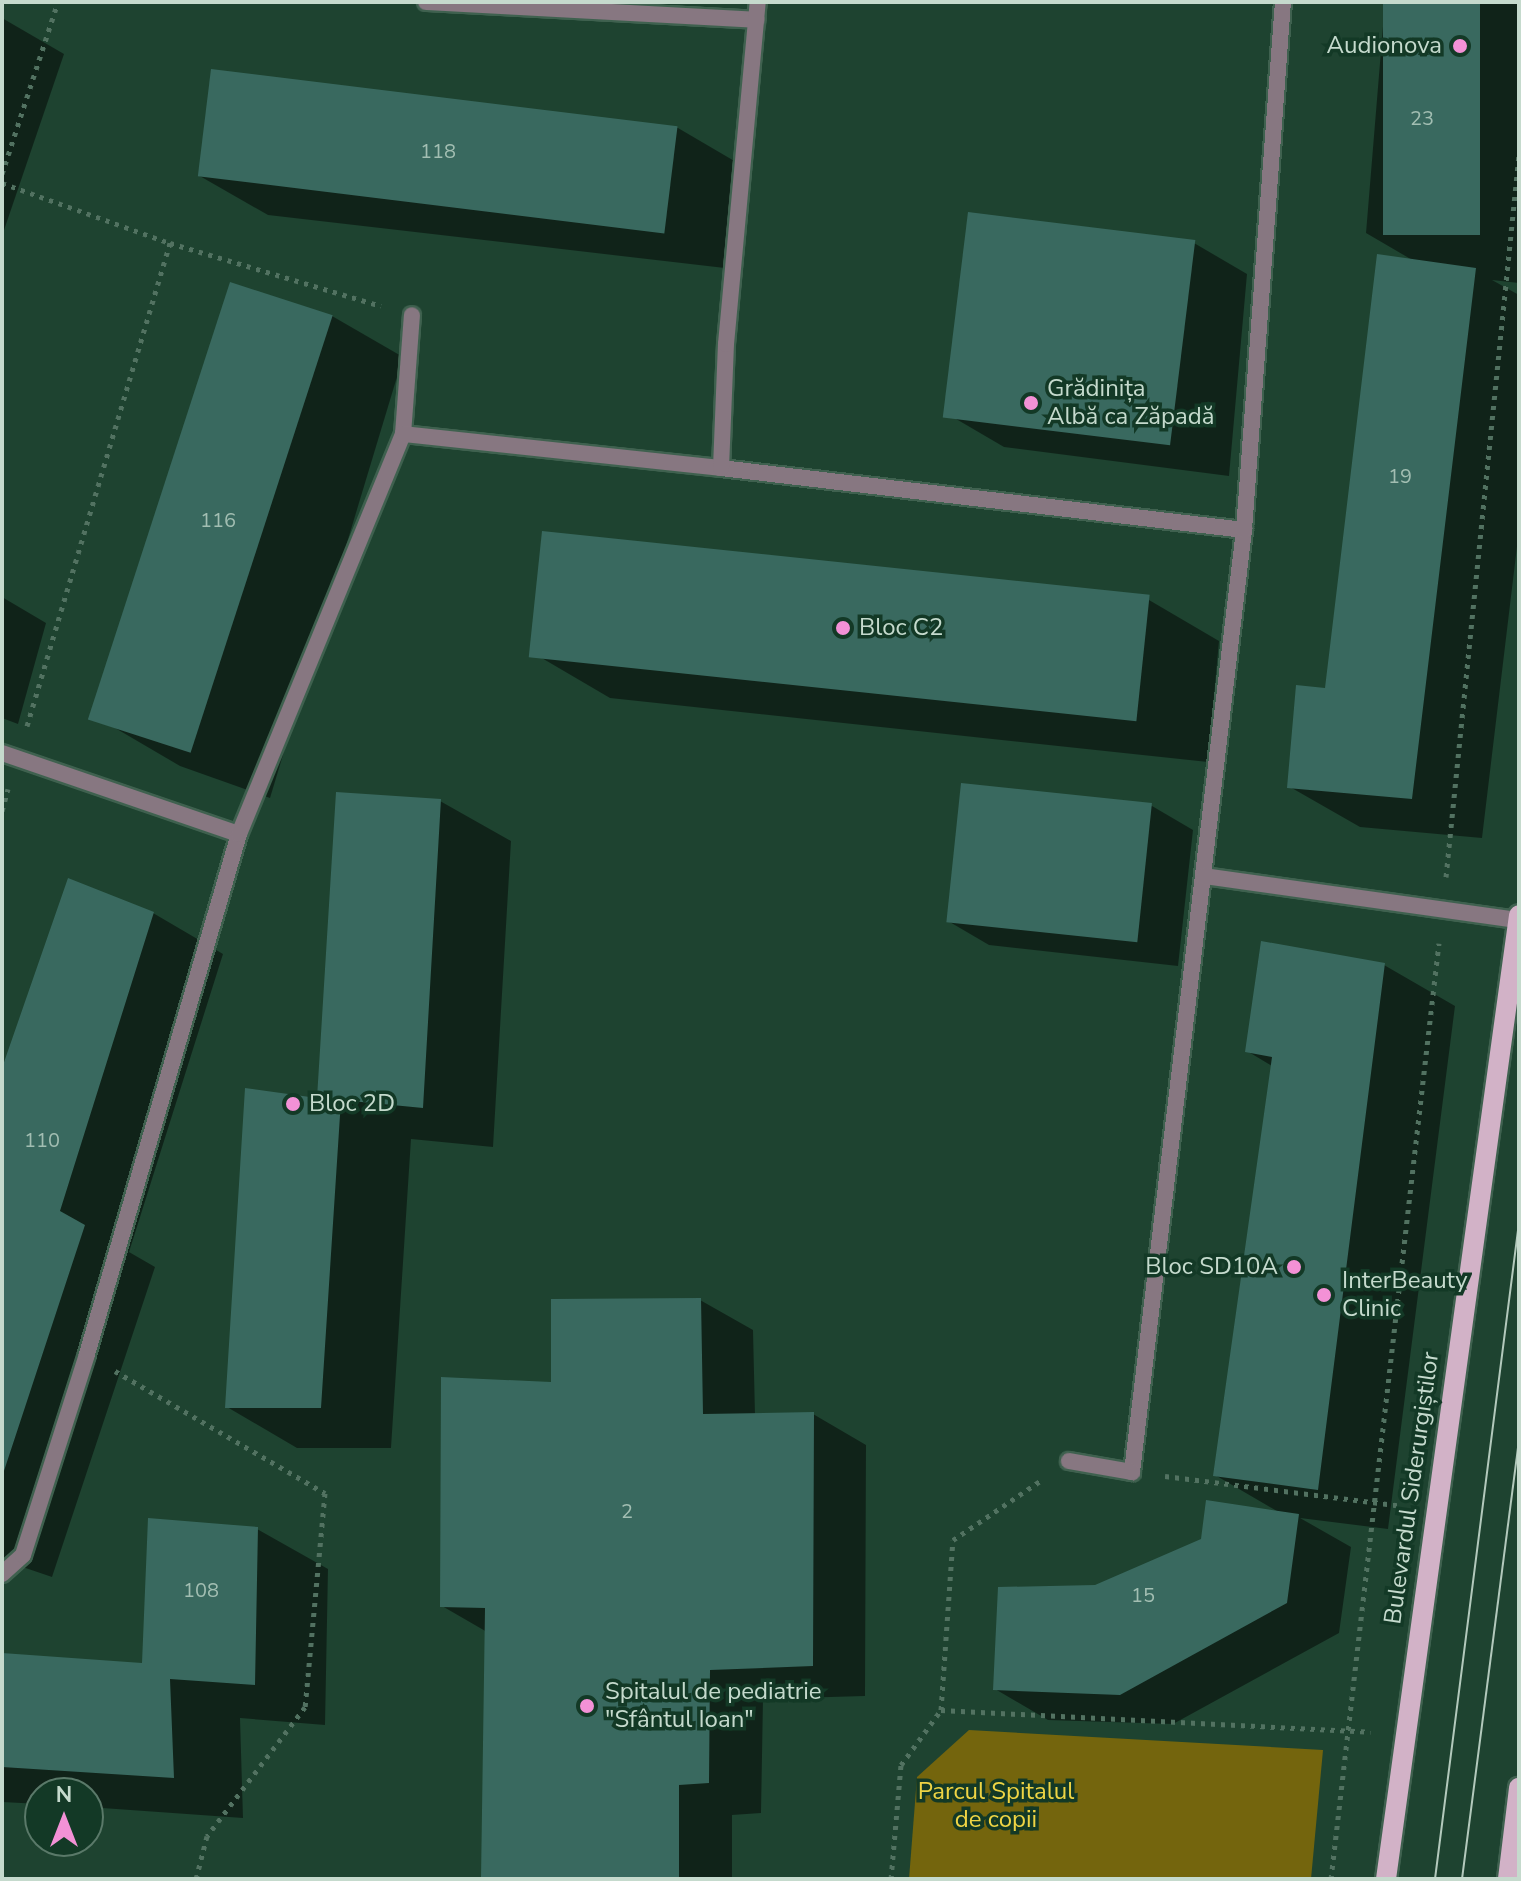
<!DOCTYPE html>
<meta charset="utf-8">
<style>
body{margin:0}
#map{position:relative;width:1521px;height:1881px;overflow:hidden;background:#1e4330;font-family:"Nunito Sans",sans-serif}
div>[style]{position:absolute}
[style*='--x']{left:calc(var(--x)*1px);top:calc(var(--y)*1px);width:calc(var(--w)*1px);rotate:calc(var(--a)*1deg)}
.green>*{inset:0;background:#74650d}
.shadow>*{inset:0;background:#0007}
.building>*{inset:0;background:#39695f;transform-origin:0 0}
.path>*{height:5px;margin-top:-2.5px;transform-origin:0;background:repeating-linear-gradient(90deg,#527261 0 4px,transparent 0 10px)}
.roads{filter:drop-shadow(2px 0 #3f614f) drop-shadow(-2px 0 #3f614f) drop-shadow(0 2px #3f614f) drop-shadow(0 -2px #3f614f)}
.service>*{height:16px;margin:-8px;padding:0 8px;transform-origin:8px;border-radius:8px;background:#877781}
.primary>*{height:20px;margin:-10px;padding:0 10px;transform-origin:10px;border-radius:10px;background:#d2b2c7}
.tram>*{height:2px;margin:-1px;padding:0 1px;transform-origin:1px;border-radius:1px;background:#b3c9bc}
.dots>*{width:22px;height:22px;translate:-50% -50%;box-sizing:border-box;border:4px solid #133926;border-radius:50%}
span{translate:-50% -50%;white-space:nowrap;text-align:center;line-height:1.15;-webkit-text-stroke:7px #133926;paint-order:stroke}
.number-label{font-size:20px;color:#a2beb2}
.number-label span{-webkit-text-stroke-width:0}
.poi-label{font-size:24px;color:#c5dacd}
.right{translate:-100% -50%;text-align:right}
.left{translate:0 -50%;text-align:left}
.street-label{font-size:24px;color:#c5dacd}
.park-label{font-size:24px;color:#eed444}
.frame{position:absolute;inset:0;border:4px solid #c5dacd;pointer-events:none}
.north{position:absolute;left:24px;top:1777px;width:80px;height:80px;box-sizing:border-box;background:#133926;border:2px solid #5a7969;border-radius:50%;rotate:0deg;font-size:22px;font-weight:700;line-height:32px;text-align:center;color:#c5dacd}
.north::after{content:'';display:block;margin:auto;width:28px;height:36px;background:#f391d6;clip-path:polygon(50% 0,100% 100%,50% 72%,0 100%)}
</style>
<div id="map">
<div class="green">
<div style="clip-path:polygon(969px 1730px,1323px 1750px,1311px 1879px,909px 1879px,917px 1777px)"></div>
</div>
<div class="shadow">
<div style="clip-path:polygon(1385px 2px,1519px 2px,1519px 283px,1492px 280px,1519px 295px,1519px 530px,1482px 838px,1360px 827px,1290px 787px,1327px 690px,1414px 261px,1366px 233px)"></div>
<div style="clip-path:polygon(2px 18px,64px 54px,2px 236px)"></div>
<div style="clip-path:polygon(678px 128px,748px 169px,742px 270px,268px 215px,198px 175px)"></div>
<div style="clip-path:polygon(1194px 243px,1247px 274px,1229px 476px,1004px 447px,951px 416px)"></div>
<div style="clip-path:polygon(332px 316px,403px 357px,270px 798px,180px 766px,110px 725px)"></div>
<div style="clip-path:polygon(2px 597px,46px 623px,18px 724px,2px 718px)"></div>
<div style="clip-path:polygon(1149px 600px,1219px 641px,1208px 762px,610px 698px,540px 657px)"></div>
<div style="clip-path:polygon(440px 801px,511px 841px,493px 1147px,411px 1139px,391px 1448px,297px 1448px,227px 1407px,319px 1100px)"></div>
<div style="clip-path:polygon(1152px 806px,1193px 830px,1178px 966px,989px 945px,948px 921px)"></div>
<div style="clip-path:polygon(69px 880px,153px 913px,223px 954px,129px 1252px,155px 1267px,52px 1577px,2px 1560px,2px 1074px)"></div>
<div style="clip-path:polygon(1384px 965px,1455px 1006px,1388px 1529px,1300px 1518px,1351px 1547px,1339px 1633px,1173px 1724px,1048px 1720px,995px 1689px,1096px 1587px,1282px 1514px,1215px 1475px,1272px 1066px,1247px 1051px)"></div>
<div style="clip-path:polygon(700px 1300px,753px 1330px,755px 1415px,813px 1414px,866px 1445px,865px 1696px,763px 1699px,761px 1813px,732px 1815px,732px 1879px,483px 1879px,487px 1632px,442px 1606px,553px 1384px)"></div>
<div style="clip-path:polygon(257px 1529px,328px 1569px,325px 1725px,240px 1718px,243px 1818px,88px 1807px,88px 1793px,40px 1793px,40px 1804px,2px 1802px,2px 1655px,143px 1665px)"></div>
</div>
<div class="building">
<div style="left:1383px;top:2px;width:97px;height:233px"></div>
<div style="left:211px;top:69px;width:470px;height:108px;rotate:7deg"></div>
<div style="left:968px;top:212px;width:229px;height:207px;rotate:7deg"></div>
<div style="clip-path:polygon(1377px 254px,1476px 268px,1412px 799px,1287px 788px,1296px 685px,1325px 688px)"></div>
<div style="left:230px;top:282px;width:108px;height:460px;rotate:18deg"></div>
<div style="left:542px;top:531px;width:611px;height:127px;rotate:6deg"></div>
<div style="left:961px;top:783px;width:192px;height:140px;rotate:6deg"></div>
<div style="clip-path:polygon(336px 792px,441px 799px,423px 1108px,341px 1100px,321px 1408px,225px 1408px,245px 1088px,317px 1098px)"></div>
<div style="clip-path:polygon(68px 878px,154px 912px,60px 1211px,85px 1225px,3px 1474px,2px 1068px)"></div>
<div style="clip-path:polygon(1261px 941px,1385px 963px,1318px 1490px,1213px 1476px,1272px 1057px,1245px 1052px)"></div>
<div style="clip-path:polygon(701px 1298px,703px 1414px,814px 1412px,813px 1666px,710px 1670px,709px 1783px,679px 1785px,679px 1879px,481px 1879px,485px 1608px,440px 1607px,441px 1377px,551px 1382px,551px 1299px)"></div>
<div style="clip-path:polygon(1206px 1500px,1299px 1514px,1287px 1603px,1120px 1695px,993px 1690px,998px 1587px,1095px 1585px,1201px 1539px)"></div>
<div style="clip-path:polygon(148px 1518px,258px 1527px,255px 1685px,170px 1679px,174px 1778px,2px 1767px,2px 1653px,142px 1663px)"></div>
</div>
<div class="path">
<div style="--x:2;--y:174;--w:181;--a:-72"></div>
<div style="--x:2;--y:183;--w:178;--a:19.7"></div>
<div style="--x:170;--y:243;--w:220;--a:16.6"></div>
<div style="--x:27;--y:726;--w:504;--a:-73.51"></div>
<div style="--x:2;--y:811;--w:23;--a:-75"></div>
<div style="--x:1446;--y:877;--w:727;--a:-84.23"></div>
<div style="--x:115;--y:1371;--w:243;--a:30.2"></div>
<div style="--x:325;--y:1493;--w:215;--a:95.3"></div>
<div style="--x:305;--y:1707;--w:162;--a:127.2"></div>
<div style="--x:207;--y:1836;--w:44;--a:104.3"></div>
<div style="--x:1165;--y:1476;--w:238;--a:7.2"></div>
<div style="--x:941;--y:1710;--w:170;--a:-86"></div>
<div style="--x:953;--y:1540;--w:109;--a:-34.1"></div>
<div style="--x:891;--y:1879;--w:114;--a:-85"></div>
<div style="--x:901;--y:1765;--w:68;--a:-54"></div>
<div style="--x:941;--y:1710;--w:430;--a:2.9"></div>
<div style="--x:1331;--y:1879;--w:942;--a:-83.42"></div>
</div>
<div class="roads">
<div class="service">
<div style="--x:426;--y:2;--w:331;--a:3.1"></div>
<div style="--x:403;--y:434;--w:119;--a:-85.7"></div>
<div style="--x:721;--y:468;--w:527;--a:6.76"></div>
<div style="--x:1244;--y:530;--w:949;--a:96.78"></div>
<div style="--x:1132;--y:1472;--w:64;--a:-170.1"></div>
<div style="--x:1244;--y:530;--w:529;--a:-85.78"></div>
<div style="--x:2;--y:753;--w:250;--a:18.9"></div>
<div style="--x:1204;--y:876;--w:317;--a:8"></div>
<div style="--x:2;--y:1574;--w:28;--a:-42"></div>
<div style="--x:23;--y:1555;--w:211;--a:-72.3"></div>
<div style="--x:87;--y:1354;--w:542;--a:-73.71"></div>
<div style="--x:239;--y:834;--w:432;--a:-67.7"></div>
<div style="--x:403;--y:434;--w:320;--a:6.1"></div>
<div style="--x:721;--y:468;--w:124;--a:-87.7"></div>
<div style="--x:726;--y:344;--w:343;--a:-84.7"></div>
</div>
<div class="primary">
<div style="--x:1386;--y:1879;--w:973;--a:-82.14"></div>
<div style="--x:1508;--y:1879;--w:92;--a:-83.1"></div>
</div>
</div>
<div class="tram">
<div style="--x:1435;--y:1879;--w:662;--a:-82.71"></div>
<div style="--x:1462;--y:1879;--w:443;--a:-82.6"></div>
</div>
<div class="dots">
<div style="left:1460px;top:46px;background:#f391d6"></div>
<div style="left:1031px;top:403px;background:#f391d6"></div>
<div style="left:843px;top:628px;background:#f391d6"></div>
<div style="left:293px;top:1104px;background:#f391d6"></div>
<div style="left:1294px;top:1267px;background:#f391d6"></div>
<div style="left:1324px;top:1295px;background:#f391d6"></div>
<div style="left:587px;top:1706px;background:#f391d6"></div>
</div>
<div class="number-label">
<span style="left:1422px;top:118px">23</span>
<span style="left:438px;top:151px">118</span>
<span style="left:1400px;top:476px">19</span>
<span style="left:218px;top:520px">116</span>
<span style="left:42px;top:1140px">110</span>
<span style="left:627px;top:1511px">2</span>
<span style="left:201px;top:1590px">108</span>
<span style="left:1143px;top:1595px">15</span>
</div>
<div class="poi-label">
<span class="right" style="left:1442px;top:46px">Audionova</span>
<span class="left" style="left:1047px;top:403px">Grădinița<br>Albă ca Zăpadă</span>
<span class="left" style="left:859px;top:628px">Bloc C2</span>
<span class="left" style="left:309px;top:1104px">Bloc 2D</span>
<span class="right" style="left:1278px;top:1267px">Bloc SD10A</span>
<span class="left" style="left:1342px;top:1295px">InterBeauty<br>Clinic</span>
<span class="left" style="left:605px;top:1706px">Spitalul de pediatrie<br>"Sfântul Ioan"</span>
</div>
<div class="street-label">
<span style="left:1412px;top:1488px;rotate:-82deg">Bulevardul Siderurgiștilor</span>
</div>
<div class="park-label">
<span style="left:996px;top:1806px">Parcul Spitalul<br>de copii</span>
</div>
<div class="frame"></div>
<div class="north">N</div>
</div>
